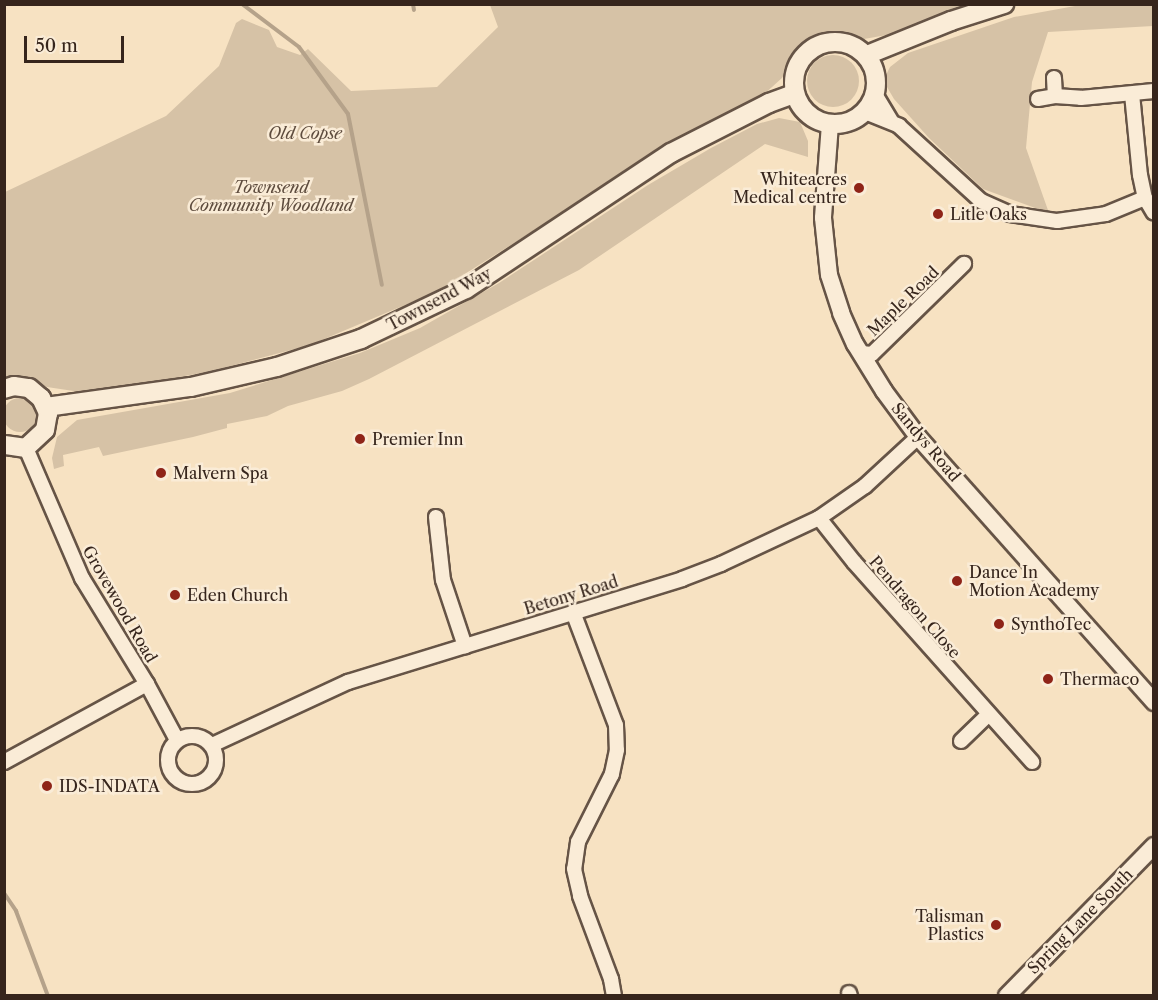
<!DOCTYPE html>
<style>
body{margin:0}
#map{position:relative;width:1158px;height:1000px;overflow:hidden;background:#f7e2c2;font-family:"Libre Caslon Text",serif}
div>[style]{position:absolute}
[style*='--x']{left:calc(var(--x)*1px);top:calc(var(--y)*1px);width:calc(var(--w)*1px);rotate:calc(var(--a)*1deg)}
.green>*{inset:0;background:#d6c2a6}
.round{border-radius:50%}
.stream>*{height:4px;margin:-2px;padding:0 2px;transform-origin:2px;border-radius:2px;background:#b5a28a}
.roads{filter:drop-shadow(2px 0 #665446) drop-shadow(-2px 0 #665446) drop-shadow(0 2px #665446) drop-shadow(0 -2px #665446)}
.minor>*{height:14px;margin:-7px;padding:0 7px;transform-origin:7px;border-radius:7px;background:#faecd7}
.minor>.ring{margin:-7px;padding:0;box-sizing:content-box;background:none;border:14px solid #faecd7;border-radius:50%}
.tertiary>*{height:16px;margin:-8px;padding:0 8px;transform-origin:8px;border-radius:8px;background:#faecd7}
.secondary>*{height:18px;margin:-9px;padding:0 9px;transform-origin:9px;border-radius:9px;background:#faecd7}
.secondary>.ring{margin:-9px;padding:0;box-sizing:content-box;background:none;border:18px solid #faecd7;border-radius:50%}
.dots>*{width:16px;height:16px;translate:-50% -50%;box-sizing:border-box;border:3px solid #faecd7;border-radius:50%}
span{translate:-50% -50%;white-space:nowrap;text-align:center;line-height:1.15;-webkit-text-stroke:5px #faecd7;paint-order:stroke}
.park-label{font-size:16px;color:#5e4c3e;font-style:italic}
.poi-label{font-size:16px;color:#36251c}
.right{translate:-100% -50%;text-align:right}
.left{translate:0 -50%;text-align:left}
.street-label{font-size:16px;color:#36251c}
.frame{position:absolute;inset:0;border:6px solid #36251c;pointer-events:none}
.scale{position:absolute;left:24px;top:36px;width:100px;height:27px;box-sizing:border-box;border:3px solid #36251c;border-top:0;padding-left:8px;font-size:18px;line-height:21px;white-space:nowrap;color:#36251c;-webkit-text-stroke:4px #faecd7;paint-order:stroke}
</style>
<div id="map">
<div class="green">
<div style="clip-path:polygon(1086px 4px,1153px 5px,1153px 26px,1048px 32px,1032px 82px,1026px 148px,1049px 213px,983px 189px,929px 138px,894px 99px,887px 87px,886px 75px,890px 67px,908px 53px,1014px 17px)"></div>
<div style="clip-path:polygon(490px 5px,978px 5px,898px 33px,864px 39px,824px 35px,798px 48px,782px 78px,761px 97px,670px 144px,438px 291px,310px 345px,212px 371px,113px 389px,80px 392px,47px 387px,24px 379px,5px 382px,5px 192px,166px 116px,219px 66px,236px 23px,242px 19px,269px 30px,277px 47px,300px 55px,308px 49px,351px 91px,437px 87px,498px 27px)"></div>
<div class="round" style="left:807px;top:55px;width:52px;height:52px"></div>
<div style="clip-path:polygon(779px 118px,800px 122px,808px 141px,808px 157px,765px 144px,579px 270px,369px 379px,342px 391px,288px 406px,267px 416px,227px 424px,227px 428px,193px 437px,103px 456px,99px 447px,63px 455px,64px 466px,54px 469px,52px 458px,57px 437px,77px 420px,230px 393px,360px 353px,420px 328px,499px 283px,648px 185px,711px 148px,757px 124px)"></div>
<div class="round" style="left:3px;top:398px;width:34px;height:34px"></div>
</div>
<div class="stream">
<div style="--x:242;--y:4;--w:71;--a:37"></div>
<div style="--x:299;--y:47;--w:83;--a:53.8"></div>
<div style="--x:348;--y:114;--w:174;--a:78.8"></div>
<div style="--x:413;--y:4;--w:6;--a:81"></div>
<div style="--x:4;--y:893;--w:22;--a:56"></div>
<div style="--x:16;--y:911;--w:91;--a:69.4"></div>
</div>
<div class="roads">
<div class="minor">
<div style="--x:1054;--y:78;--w:18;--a:87"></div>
<div style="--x:875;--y:94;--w:31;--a:59"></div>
<div style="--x:1132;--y:94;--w:81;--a:84.4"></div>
<div style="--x:1140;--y:175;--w:24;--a:78"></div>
<div style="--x:1145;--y:198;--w:17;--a:59"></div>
<div style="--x:1038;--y:99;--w:17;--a:-10"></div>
<div style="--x:1055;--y:96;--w:26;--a:4"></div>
<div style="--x:1081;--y:98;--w:73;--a:-5.5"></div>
<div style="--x:865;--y:112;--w:37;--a:22"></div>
<div style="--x:899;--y:126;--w:111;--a:42.4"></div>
<div style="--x:981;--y:201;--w:32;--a:24"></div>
<div style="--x:1010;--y:214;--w:48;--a:8.5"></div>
<div style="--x:1057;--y:221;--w:49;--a:-8.1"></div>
<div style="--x:1106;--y:214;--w:42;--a:-22.3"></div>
<div style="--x:861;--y:353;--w:11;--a:5"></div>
<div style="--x:872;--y:354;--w:129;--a:-44.4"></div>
<div style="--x:26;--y:448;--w:142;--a:66.7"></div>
<div style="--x:82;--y:578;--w:124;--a:58.5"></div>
<div style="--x:147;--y:684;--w:64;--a:61.8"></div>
<div style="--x:436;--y:517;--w:63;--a:83.7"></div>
<div style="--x:443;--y:580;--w:70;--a:71.6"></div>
<div style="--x:819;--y:518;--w:56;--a:51.5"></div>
<div style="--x:854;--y:562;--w:268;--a:48.3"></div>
<div style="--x:573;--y:612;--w:121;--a:69.2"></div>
<div style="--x:616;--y:725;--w:25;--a:88"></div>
<div style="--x:617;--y:750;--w:25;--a:102"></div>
<div style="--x:612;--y:774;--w:76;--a:116.6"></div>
<div style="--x:578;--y:842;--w:27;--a:98"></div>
<div style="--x:574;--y:869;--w:28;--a:77"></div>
<div style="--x:580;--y:896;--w:89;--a:69.5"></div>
<div style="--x:611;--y:979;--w:17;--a:80"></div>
<div class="ring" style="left:168px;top:736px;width:34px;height:34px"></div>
<div style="--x:961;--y:741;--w:37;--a:-44"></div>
<div style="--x:212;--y:745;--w:150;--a:-24.9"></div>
<div style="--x:348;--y:682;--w:350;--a:-17.1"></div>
<div style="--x:682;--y:579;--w:42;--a:-21"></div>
<div style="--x:721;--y:564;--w:108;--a:-25.1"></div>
<div style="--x:819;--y:518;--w:56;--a:-34.8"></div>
<div style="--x:865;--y:486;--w:72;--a:-42.8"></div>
<div style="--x:4;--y:762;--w:163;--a:-28.6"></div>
<div style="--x:849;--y:993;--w:3;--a:72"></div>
</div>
<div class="tertiary">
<div style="--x:830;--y:124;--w:94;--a:94.3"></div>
<div style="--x:823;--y:218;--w:57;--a:84"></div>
<div style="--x:829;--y:275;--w:40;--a:72"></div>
<div style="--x:841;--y:313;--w:34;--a:66"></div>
<div style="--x:855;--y:344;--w:55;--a:58.3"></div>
<div style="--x:884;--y:391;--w:57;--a:53.5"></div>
<div style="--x:918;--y:437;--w:355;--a:48.3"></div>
<div style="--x:1007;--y:996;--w:210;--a:-45.6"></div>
</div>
<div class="secondary">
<div class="ring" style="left:794px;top:42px;width:64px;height:64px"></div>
<div style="--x:867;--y:55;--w:91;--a:-22"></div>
<div style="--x:951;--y:21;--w:56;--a:-17.8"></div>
<div style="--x:4;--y:389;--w:10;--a:-17"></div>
<div style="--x:14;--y:386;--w:15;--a:8"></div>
<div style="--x:29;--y:388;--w:16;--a:40"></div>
<div style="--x:41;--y:398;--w:17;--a:65"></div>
<div style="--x:48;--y:413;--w:17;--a:100"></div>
<div style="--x:45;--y:430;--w:26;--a:137"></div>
<div style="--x:26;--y:448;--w:22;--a:-172"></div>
<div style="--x:46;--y:407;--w:146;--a:-7.9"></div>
<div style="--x:191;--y:387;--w:88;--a:-13.1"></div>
<div style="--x:277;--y:367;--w:89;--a:-18.4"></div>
<div style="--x:361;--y:339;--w:116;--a:-25.5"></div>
<div style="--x:466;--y:289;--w:246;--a:-33.6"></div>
<div style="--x:671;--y:153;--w:110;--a:-27"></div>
<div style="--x:769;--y:103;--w:27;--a:-20"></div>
</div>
</div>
<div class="dots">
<div style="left:859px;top:188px;background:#8f2418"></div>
<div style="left:938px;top:214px;background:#8f2418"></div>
<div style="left:360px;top:439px;background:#8f2418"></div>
<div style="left:161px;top:473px;background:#8f2418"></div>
<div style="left:957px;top:581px;background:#8f2418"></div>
<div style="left:175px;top:595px;background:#8f2418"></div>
<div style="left:999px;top:624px;background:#8f2418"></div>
<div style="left:1048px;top:679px;background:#8f2418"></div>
<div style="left:47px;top:786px;background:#8f2418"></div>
<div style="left:996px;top:925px;background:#8f2418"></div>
</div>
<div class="park-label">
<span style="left:305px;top:133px">Old Copse</span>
<span style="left:271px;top:196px">Townsend<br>Community Woodland</span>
</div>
<div class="poi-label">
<span class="right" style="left:847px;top:188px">Whiteacres<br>Medical centre</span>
<span class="left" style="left:950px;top:214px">Litle Oaks</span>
<span class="left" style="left:372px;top:439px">Premier Inn</span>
<span class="left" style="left:173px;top:473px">Malvern Spa</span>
<span class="left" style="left:969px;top:581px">Dance In<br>Motion Academy</span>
<span class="left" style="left:187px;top:595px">Eden Church</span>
<span class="left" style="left:1011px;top:624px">SynthoTec</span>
<span class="left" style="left:1060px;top:679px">Thermaco</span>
<span class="left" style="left:59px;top:786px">IDS-INDATA</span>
<span class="right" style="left:984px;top:925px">Talisman<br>Plastics</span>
</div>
<div class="street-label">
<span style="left:439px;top:299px;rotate:-28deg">Townsend Way</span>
<span style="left:903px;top:301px;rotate:-44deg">Maple Road</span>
<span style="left:926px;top:442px;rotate:50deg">Sandys Road</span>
<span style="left:571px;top:595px;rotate:-17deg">Betony Road</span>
<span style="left:120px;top:604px;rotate:60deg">Grovewood Road</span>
<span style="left:915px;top:607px;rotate:49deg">Pendragon Close</span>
<span style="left:1080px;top:921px;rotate:-45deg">Spring Lane South</span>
</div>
<div class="frame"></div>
<div class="scale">50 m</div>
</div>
